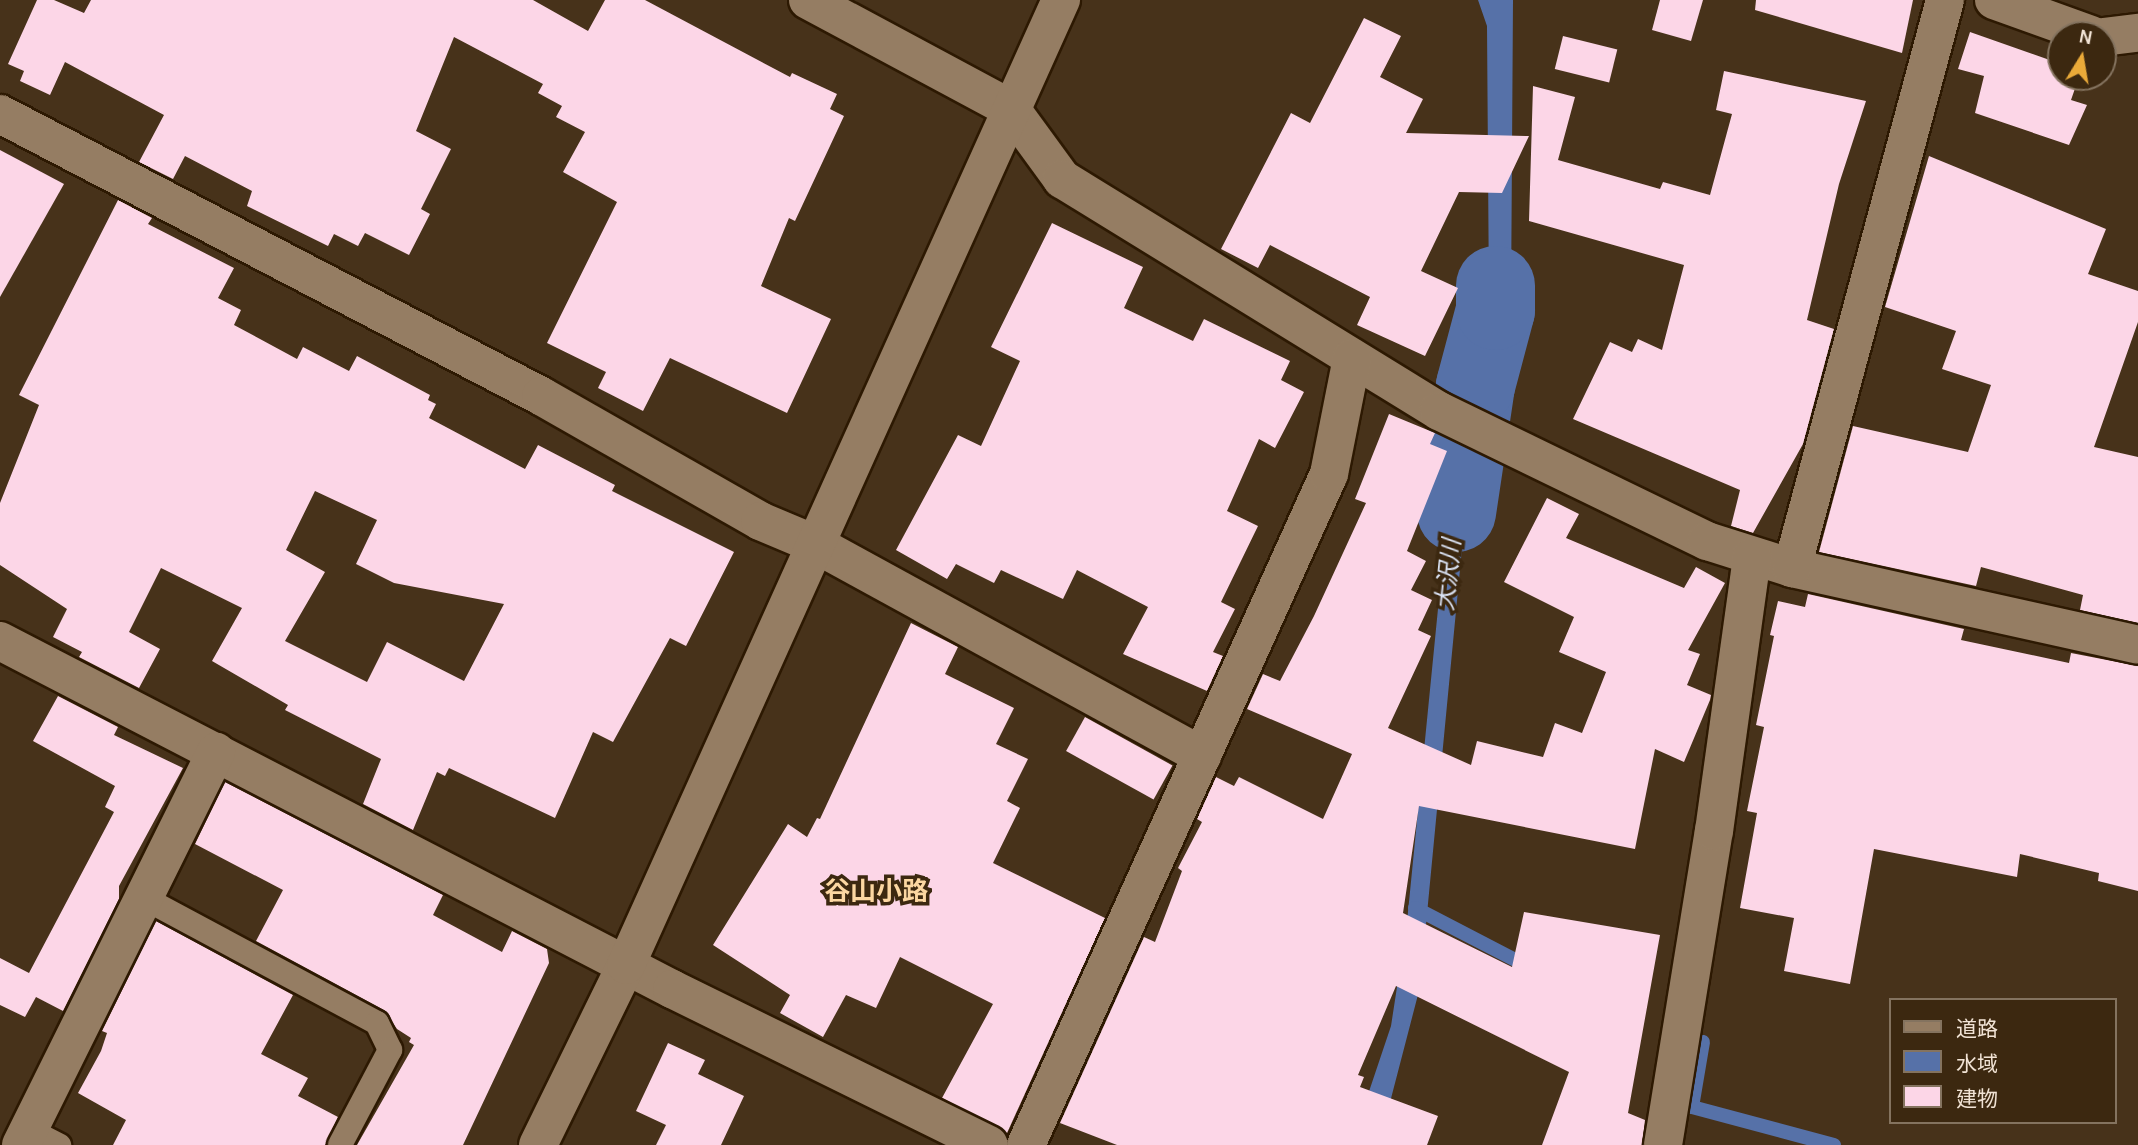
<!DOCTYPE html>
<meta charset="utf-8">
<style>
body{margin:0}
#map{position:relative;width:2138px;height:1145px;overflow:hidden;background:#47321a;font-family:Karla,"Noto Sans JP",sans-serif}
div>[style]{position:absolute}
[style*='--x']{left:calc(var(--x)*1px);top:calc(var(--y)*1px);width:calc(var(--w)*1px);rotate:calc(var(--a)*1deg)}
.water>*{inset:0;background:#5671a8}
.stream>*{height:14px;margin:-7px;padding:0 7px;transform-origin:7px;border-radius:7px;background:#5671a8}
.river>*{height:79px;margin:-39.5px;padding:0 39.5px;transform-origin:39.5px;border-radius:39.5px;background:#5671a8}
.building>*{inset:0;background:#fcd6e7;transform-origin:0 0}
.roads{filter:drop-shadow(2px 0 #2d1902) drop-shadow(-2px 0 #2d1902) drop-shadow(0 2px #2d1902) drop-shadow(0 -2px #2d1902)}
.service>*{height:24px;margin:-12px;padding:0 12px;transform-origin:12px;border-radius:12px;background:#957d63}
.minor>*{height:38px;margin:-19px;padding:0 19px;transform-origin:19px;border-radius:19px;background:#957d63}
.tertiary>*{height:38px;margin:-19px;padding:0 19px;transform-origin:19px;border-radius:19px;background:#957d63}
span{translate:-50% -50%;white-space:nowrap;text-align:center;line-height:1.15;-webkit-text-stroke:7px #3c2810;paint-order:stroke}
.water-label{font-size:24px;color:#dbe3f4;font-style:italic}
.quarter-label{font-size:26px;color:#fcd7a2;font-weight:700}
.legend{position:absolute;left:1889px;top:998px;width:228px;height:126px;box-sizing:border-box;background:#3c2810;border:2px solid #84735f;margin:0;padding:9px 12px;list-style:none;font-size:21px;color:#f1e3d5}
.legend li{display:flex;align-items:center;gap:14px;height:35px}
.legend b{width:35px;border:2px solid #84735f}
.north{position:absolute;left:2047px;top:21px;width:70px;height:70px;box-sizing:border-box;background:#3c2810;border:2px solid #84735f;border-radius:50%;rotate:11deg;font-size:19px;font-weight:700;line-height:28px;text-align:center;color:#f1e3d5}
.north::after{content:'';display:block;margin:auto;width:24px;height:32px;background:#eaaa39;clip-path:polygon(50% 0,100% 100%,50% 72%,0 100%)}
</style>
<div id="map">
<div class="water">
<div style="clip-path:polygon(1478px 0,1513px 0,1511px 305px,1487px 398px,1467px 387px,1489px 303px,1487px 26px)"></div>
<div style="clip-path:polygon(1455px 437px,1472px 444px,1420px 987px,1388px 1110px,1351px 1145px,1391px 1026px,1407px 922px)"></div>
</div>
<div class="stream">
<div style="--x:1415;--y:908;--w:128;--a:27.4"></div>
<div style="--x:1703;--y:1042;--w:66;--a:99.6"></div>
<div style="--x:1692;--y:1107;--w:147;--a:15"></div>
</div>
<div class="river">
<div style="--x:1456;--y:512;--w:128;--a:-81.5"></div>
<div style="--x:1475;--y:385;--w:78;--a:-75.1"></div>
<div style="--x:1495;--y:310;--w:25;--a:-90"></div>
</div>
<div class="building">
<div style="clip-path:polygon(37px 0,54px 0,84px 13px,91px 0,533px 0,588px 31px,605px 0,645px 0,790px 77px,792px 73px,837px 94px,830px 109px,844px 116px,795px 221px,789px 218px,761px 286px,831px 319px,787px 413px,670px 358px,643px 411px,598px 388px,606px 372px,547px 343px,617px 202px,563px 172px,585px 132px,556px 117px,562px 106px,538px 93px,543px 84px,454px 37px,416px 131px,451px 149px,421px 209px,430px 214px,409px 255px,365px 233px,358px 246px,334px 234px,328px 246px,247px 206px,252px 191px,185px 156px,173px 179px,139px 162px,164px 115px,65px 62px,50px 95px,20px 81px,24px 71px,8px 64px)"></div>
<div style="clip-path:polygon(1660px 0,1703px 0,1691px 41px,1652px 30px)"></div>
<div style="clip-path:polygon(1756px 0,1913px 0,1902px 53px,1755px 10px)"></div>
<div style="clip-path:polygon(1364px 18px,1401px 36px,1380px 77px,1423px 99px,1406px 133px,1529px 136px,1502px 193px,1459px 192px,1421px 271px,1458px 288px,1425px 356px,1357px 325px,1370px 297px,1270px 245px,1258px 268px,1221px 249px,1291px 113px,1310px 123px)"></div>
<div style="clip-path:polygon(1970px 32px,2061px 64px,2061px 77px,2079px 77px,2071px 100px,2087px 105px,2069px 145px,1975px 113px,1984px 76px,1958px 69px)"></div>
<div style="left:1563px;top:36px;width:56px;height:34px;rotate:14deg"></div>
<div style="clip-path:polygon(1724px 71px,1866px 101px,1839px 184px,1807px 320px,1834px 329px,1803px 444px,1753px 533px,1731px 526px,1740px 490px,1573px 419px,1610px 342px,1632px 352px,1638px 339px,1662px 350px,1684px 265px,1529px 221px,1533px 86px,1575px 97px,1558px 160px,1660px 189px,1663px 182px,1710px 195px,1732px 114px,1716px 110px)"></div>
<div style="clip-path:polygon(0 150px,64px 184px,0 297px)"></div>
<div style="clip-path:polygon(1929px 156px,2106px 229px,2088px 274px,2138px 291px,2138px 322px,2094px 447px,2138px 457px,2138px 623px,2080px 610px,2083px 595px,1981px 567px,1976px 586px,1819px 552px,1853px 426px,1968px 452px,1991px 385px,1942px 369px,1956px 331px,1885px 307px)"></div>
<div style="clip-path:polygon(evenodd,118px 200px,152px 218px,148px 224px,234px 268px,218px 298px,241px 310px,234px 325px,297px 359px,303px 347px,349px 371px,357px 356px,430px 395px,428px 400px,436px 404px,429px 418px,525px 469px,538px 445px,615px 485px,612px 491px,734px 552px,686px 646px,670px 638px,613px 742px,593px 732px,555px 818px,449px 768px,445px 776px,437px 772px,413px 830px,363px 804px,381px 759px,285px 710px,288px 705px,212px 661px,242px 608px,161px 568px,129px 632px,160px 649px,139px 688px,79px 657px,82px 652px,53px 637px,67px 609px,0 565px,0 503px,39px 405px,19px 395px,118px 200px,315px 491px,377px 520px,356px 564px,394px 583px,504px 604px,464px 681px,387px 642px,367px 682px,285px 641px,325px 572px,286px 550px,315px 491px)"></div>
<div style="clip-path:polygon(1052px 223px,1143px 267px,1124px 308px,1193px 341px,1204px 319px,1290px 361px,1281px 380px,1304px 392px,1275px 448px,1259px 439px,1227px 511px,1258px 526px,1221px 602px,1235px 609px,1213px 652px,1223px 656px,1207px 691px,1123px 654px,1148px 607px,1077px 570px,1063px 599px,1001px 570px,994px 583px,956px 564px,947px 579px,896px 550px,958px 435px,981px 446px,1020px 361px,991px 347px)"></div>
<div style="clip-path:polygon(1389px 414px,1435px 433px,1430px 444px,1447px 451px,1407px 551px,1426px 561px,1411px 590px,1432px 600px,1418px 630px,1431px 636px,1388px 728px,1471px 765px,1477px 741px,1543px 757px,1555px 723px,1582px 733px,1606px 672px,1559px 652px,1574px 617px,1504px 582px,1547px 498px,1579px 514px,1566px 538px,1684px 588px,1696px 567px,1725px 583px,1688px 650px,1700px 654px,1687px 685px,1711px 695px,1710px 700px,1684px 762px,1655px 749px,1635px 849px,1419px 806px,1403px 913px,1512px 967px,1524px 912px,1660px 935px,1628px 1113px,1645px 1120px,1642px 1145px,1542px 1145px,1569px 1072px,1396px 986px,1358px 1075px,1364px 1077px,1360px 1087px,1438px 1116px,1427px 1145px,1117px 1145px,1060px 1123px,1144px 937px,1155px 942px,1182px 871px,1178px 868px,1202px 822px,1197px 819px,1216px 777px,1234px 786px,1239px 777px,1323px 819px,1352px 754px,1247px 709px,1263px 674px,1280px 681px,1314px 616px,1366px 503px,1355px 499px)"></div>
<div style="clip-path:polygon(1808px 594px,1964px 629px,1961px 640px,2069px 663px,2071px 653px,2138px 666px,2138px 891px,2098px 881px,2099px 873px,2020px 854px,2017px 877px,1874px 849px,1850px 984px,1784px 971px,1794px 918px,1740px 908px,1757px 813px,1747px 811px,1764px 727px,1756px 725px,1774px 636px,1770px 635px,1778px 601px,1805px 607px)"></div>
<div style="clip-path:polygon(911px 623px,958px 647px,945px 674px,1014px 708px,996px 744px,1028px 759px,1007px 801px,1020px 808px,993px 863px,1105px 918px,1007px 1133px,942px 1098px,993px 1004px,900px 957px,876px 1008px,846px 995px,823px 1037px,780px 1013px,790px 995px,713px 945px,788px 824px,807px 837px,817px 818px,820px 819px)"></div>
<div style="clip-path:polygon(58px 696px,118px 727px,114px 735px,183px 768px,119px 886px,119px 899px,63px 1011px,36px 997px,25px 1017px,0 1005px,0 958px,29px 973px,114px 812px,105px 807px,115px 786px,33px 741px)"></div>
<div style="left:1085px;top:717px;width:100px;height:39px;rotate:29deg"></div>
<div style="clip-path:polygon(225px 782px,443px 895px,433px 915px,502px 952px,512px 931px,547px 949px,549px 963px,463px 1145px,357px 1145px,414px 1045px,409px 1042px,411px 1038px,397px 1029px,384px 1010px,256px 941px,283px 890px,195px 844px)"></div>
<div style="clip-path:polygon(156px 921px,293px 995px,261px 1054px,308px 1078px,298px 1096px,338px 1117px,325px 1145px,113px 1145px,126px 1120px,78px 1093px,101px 1051px,107px 1033px,102px 1031px)"></div>
<div style="clip-path:polygon(668px 1043px,705px 1060px,698px 1074px,744px 1096px,721px 1145px,656px 1145px,666px 1125px,636px 1111px)"></div>
</div>
<div class="roads">
<div class="service">
<div style="--x:144;--y:898;--w:264;--a:28.2"></div>
<div style="--x:377;--y:1023;--w:30;--a:64"></div>
<div style="--x:390;--y:1050;--w:107;--a:117.8"></div>
<div style="--x:29;--y:1130;--w:34;--a:27"></div>
</div>
<div class="minor">
<div style="--x:1994;--y:0;--w:103;--a:19.8"></div>
<div style="--x:2103;--y:37;--w:35;--a:-7"></div>
<div style="--x:1011;--y:109;--w:87;--a:53.9"></div>
<div style="--x:1062;--y:179;--w:443;--a:31.6"></div>
<div style="--x:1439;--y:411;--w:298;--a:25.9"></div>
<div style="--x:1707;--y:541;--w:89;--a:17.6"></div>
<div style="--x:1792;--y:568;--w:354;--a:12.5"></div>
<div style="--x:0;--y:114;--w:610;--a:27.53"></div>
<div style="--x:541;--y:396;--w:252;--a:29.7"></div>
<div style="--x:760;--y:521;--w:62;--a:22.8"></div>
<div style="--x:817;--y:545;--w:439;--a:28.7"></div>
<div style="--x:1792;--y:568;--w:588;--a:-74.92"></div>
<div style="--x:0;--y:641;--w:757;--a:27.38"></div>
<div style="--x:672;--y:989;--w:353;--a:26.2"></div>
<div style="--x:21;--y:1145;--w:439;--a:-63.6"></div>
<div style="--x:1026;--y:1145;--w:736;--a:-65.7"></div>
<div style="--x:1329;--y:474;--w:118;--a:-78.8"></div>
<div style="--x:1663;--y:1145;--w:318;--a:-80.8"></div>
<div style="--x:1714;--y:831;--w:277;--a:-82.1"></div>
</div>
<div class="tertiary">
<div style="--x:808;--y:0;--w:230;--a:28.2"></div>
<div style="--x:538;--y:1145;--w:200;--a:-63.9"></div>
<div style="--x:626;--y:965;--w:1059;--a:-65.74"></div>
</div>
</div>
<div class="water-label">
<span style="left:1449px;top:575px;rotate:-84deg">大沢川</span>
</div>
<div class="quarter-label">
<span style="left:876px;top:892px">谷山小路</span>
</div>
<ul class="legend">
<li><b style="height:9px;background:#957d63"></b>道路</li>
<li><b style="height:19px;background:#5671a8"></b>水域</li>
<li><b style="height:19px;background:#fcd6e7"></b>建物</li>
</ul>
<div class="north">N</div>
</div>
